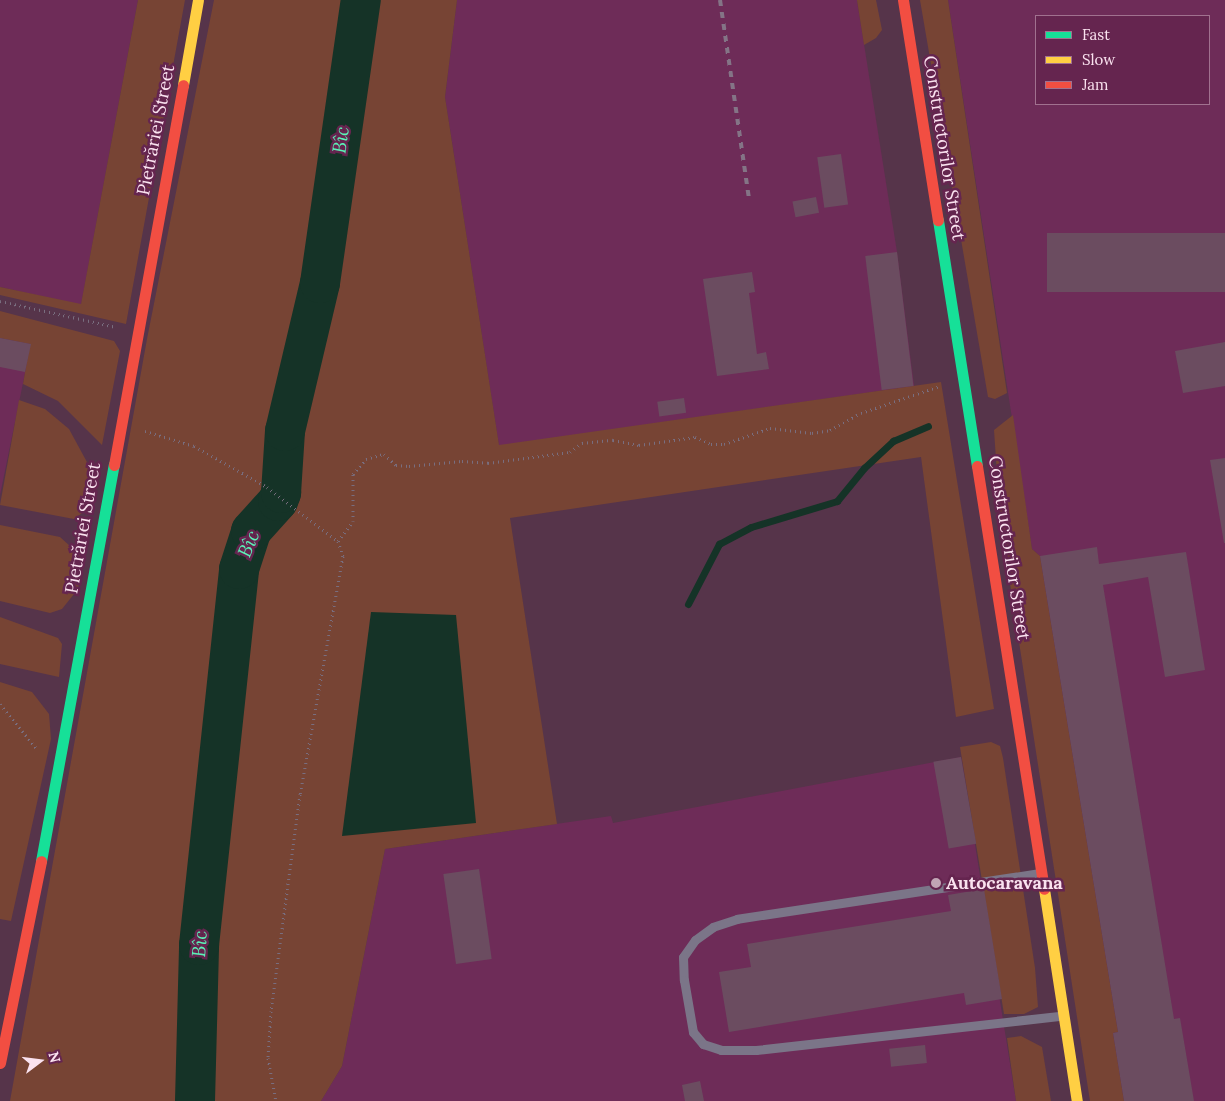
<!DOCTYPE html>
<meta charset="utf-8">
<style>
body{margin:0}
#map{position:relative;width:1225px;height:1101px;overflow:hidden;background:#56344a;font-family:Lora,serif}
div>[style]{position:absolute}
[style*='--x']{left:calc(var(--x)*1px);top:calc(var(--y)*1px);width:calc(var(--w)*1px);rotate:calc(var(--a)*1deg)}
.built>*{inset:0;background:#6e2c58}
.green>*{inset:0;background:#774434}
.water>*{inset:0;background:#153327}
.stream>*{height:7px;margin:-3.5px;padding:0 3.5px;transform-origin:3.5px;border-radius:3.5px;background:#153327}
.river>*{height:40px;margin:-20px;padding:0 20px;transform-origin:20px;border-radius:20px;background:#153327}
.building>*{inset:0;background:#6b4c60;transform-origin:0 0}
.path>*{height:3px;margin-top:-1.5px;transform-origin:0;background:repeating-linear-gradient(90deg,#796e7f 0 1px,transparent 0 5px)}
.lane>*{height:9px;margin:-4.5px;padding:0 4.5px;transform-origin:4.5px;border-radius:4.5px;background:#7b7588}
.fast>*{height:11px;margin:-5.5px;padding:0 5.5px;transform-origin:5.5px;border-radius:5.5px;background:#16e098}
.slow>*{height:11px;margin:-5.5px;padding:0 5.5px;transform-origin:5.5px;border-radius:5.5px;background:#ffcf43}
.jam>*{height:11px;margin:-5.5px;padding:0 5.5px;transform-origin:5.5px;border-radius:5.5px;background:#f24e42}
.rail>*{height:4px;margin-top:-2px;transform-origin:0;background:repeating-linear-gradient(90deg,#847486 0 6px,transparent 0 12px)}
.dots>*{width:14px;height:14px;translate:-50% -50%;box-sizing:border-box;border:2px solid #65254f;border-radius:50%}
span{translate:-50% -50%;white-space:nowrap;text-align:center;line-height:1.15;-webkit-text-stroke:5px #65254f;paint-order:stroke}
.street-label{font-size:18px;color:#fae2ef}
.poi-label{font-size:18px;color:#fae2ef;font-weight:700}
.left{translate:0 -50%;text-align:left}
.water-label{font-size:19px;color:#5bf2b6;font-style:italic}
.legend{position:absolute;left:1035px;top:15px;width:175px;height:90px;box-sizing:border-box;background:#65254f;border:1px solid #a1718f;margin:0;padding:6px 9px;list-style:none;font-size:15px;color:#fae2ef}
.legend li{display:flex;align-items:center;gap:10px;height:25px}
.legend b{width:25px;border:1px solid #a1718f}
.north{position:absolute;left:15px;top:1036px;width:50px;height:50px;-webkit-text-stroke:4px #65254f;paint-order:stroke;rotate:75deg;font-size:14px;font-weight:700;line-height:20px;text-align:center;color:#fae2ef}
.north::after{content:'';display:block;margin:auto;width:18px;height:22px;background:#fae2ef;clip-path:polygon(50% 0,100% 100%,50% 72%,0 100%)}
</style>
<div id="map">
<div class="built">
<div style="clip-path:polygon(0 0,138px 0,81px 305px,0 287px)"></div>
<div style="clip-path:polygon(457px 0,857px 0,897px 252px,914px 386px,499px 446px,445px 97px)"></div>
<div style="clip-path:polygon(evenodd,948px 0,1225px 0,1225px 1101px,1124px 1101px,1113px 1033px,1118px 1032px,1040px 556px,1032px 549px,948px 0,1036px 16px,1209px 16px,1209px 104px,1036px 104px,1036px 16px)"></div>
<div style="clip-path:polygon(0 338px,31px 344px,0 495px)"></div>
<div style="clip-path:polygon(961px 757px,1016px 1101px,321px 1101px,342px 1066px,385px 849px,611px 816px,613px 823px)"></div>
</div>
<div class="green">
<div style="clip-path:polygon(138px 0,185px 0,126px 324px,0 295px,0 287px,81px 304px)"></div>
<div style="clip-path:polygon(214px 0,457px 0,445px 97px,499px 445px,941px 382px,994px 709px,956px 717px,921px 457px,510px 518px,557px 824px,385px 849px,342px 1066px,321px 1101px,10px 1101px,147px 339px)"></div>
<div style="clip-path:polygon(857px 0,876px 0,882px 30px,876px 38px,864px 45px)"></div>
<div style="clip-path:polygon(920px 0,948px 0,1007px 393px,995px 399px,988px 397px)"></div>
<div style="clip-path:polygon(0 311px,114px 341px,120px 351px,102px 445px,58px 401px,23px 384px,30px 344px,0 338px)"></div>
<div style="clip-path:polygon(19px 400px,45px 409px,69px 429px,94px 475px,96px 490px,93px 505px,74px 519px,0 505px)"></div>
<div style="clip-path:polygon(1013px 415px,1032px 549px,1040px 556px,1118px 1032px,1113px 1033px,1124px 1101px,1090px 1101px,1000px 519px,994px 430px)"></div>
<div style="clip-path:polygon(0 525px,60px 537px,81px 556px,83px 566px,78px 589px,62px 609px,50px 613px,0 601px)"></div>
<div style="clip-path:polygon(0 617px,58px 638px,62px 644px,59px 677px,0 664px)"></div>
<div style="clip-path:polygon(0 682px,32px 692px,49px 714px,51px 739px,11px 921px,0 919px)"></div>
<div style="clip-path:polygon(991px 742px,1000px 746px,1003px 758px,1035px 968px,1038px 1007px,1024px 1014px,1004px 1014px,960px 747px)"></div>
<div style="clip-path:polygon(1021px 1036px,1042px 1047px,1051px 1101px,1016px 1101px,1007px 1038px)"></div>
</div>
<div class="water">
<div style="clip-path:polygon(371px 612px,456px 615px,476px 823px,342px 836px)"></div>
</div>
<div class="stream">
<div style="--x:688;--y:604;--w:68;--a:-62.7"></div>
<div style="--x:719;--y:544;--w:36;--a:-28"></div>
<div style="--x:751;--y:527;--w:90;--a:-16.8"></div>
<div style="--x:837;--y:501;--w:43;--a:-50.7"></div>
<div style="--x:864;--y:468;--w:40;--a:-43"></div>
<div style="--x:893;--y:441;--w:38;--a:-23"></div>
</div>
<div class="river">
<div style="--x:195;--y:1101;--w:156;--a:-88.5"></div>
<div style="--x:199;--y:945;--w:378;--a:-83.9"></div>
<div style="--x:239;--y:569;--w:40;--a:-72"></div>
<div style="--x:251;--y:531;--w:40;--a:-48"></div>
<div style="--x:278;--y:501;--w:9;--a:-69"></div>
<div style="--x:281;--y:493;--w:62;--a:-86.3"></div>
<div style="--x:285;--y:431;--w:152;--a:-76.7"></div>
<div style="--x:320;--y:283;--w:286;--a:-81.8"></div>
</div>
<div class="building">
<div style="left:841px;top:154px;width:51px;height:24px;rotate:82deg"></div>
<div style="left:816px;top:197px;width:16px;height:24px;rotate:79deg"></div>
<div style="left:1225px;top:233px;width:59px;height:178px;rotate:90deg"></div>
<div style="left:897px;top:252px;width:135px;height:32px;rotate:83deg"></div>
<div style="clip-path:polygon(752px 272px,755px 292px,749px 293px,757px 354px,766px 352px,769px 369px,717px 376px,703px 279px)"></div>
<div style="clip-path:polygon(0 338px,31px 344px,25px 372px,0 367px)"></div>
<div style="clip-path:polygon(1225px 342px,1225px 386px,1183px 393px,1175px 351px)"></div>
<div style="left:684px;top:398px;width:15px;height:27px;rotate:82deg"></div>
<div style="clip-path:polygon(1225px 458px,1225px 543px,1224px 543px,1210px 460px)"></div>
<div style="clip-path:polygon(1097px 547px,1099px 564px,1186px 552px,1205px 670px,1165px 677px,1148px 577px,1103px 585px,1174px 1019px,1180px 1018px,1194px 1101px,1124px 1101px,1113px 1033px,1118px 1032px,1040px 556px)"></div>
<div style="left:961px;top:757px;width:88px;height:28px;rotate:80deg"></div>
<div style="left:479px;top:869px;width:91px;height:36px;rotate:82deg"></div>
<div style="clip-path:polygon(984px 889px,1002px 999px,966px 1005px,964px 993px,729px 1032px,719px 972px,751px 967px,747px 944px,951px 911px,948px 895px)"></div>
<div style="left:925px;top:1045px;width:18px;height:36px;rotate:84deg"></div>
<div style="clip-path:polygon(700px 1081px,704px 1101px,685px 1101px,682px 1085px)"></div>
</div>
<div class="path">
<div style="--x:0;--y:301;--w:119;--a:12.6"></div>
<div style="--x:145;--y:431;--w:51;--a:17"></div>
<div style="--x:194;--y:446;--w:84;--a:29.3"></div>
<div style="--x:267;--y:487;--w:89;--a:37.3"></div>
<div style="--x:338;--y:541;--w:16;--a:72"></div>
<div style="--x:343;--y:556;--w:242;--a:100.2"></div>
<div style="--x:300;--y:794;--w:219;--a:97.6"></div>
<div style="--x:271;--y:1011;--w:47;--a:93.7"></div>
<div style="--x:268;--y:1058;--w:44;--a:79.5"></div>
<div style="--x:338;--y:541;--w:25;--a:-53"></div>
<div style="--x:353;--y:521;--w:47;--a:-90"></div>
<div style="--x:353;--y:474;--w:20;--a:-49"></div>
<div style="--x:366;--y:459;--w:19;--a:-16"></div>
<div style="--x:384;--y:454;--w:16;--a:43"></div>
<div style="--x:396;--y:465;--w:13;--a:4"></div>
<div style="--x:409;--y:466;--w:53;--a:-5.4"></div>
<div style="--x:462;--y:461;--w:26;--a:4"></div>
<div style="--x:488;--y:463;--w:83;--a:-7.6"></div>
<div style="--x:570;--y:452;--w:15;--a:-37"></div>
<div style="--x:582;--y:443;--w:31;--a:-6"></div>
<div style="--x:613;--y:440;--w:26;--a:11"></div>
<div style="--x:639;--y:445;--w:57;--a:-8.1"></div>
<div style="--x:695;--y:437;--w:17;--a:24"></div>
<div style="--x:711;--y:444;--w:13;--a:0"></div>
<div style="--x:724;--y:444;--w:49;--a:-19.2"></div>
<div style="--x:770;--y:428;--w:42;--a:6.8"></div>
<div style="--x:812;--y:433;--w:18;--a:-9"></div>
<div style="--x:830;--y:430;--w:35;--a:-29"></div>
<div style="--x:861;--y:413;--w:83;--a:-18.9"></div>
<div style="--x:0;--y:704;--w:58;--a:50.6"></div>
</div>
<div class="lane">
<div style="--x:1040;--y:873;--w:306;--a:171.4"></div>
<div style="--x:737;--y:919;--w:25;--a:162"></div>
<div style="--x:713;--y:927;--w:22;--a:144"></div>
<div style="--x:695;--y:940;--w:21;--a:125"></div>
<div style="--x:683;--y:957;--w:23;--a:88"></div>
<div style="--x:684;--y:980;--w:53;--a:80.2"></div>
<div style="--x:693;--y:1032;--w:16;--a:50"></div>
<div style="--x:703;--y:1044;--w:19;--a:18"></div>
<div style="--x:721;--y:1050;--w:35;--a:0"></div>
<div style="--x:756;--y:1050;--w:307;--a:-6.4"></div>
</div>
<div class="fast">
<div style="--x:938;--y:220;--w:249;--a:81"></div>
<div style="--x:41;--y:861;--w:403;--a:-79.6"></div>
</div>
<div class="slow">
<div style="--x:183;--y:85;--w:86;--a:-80"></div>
<div style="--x:1044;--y:889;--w:215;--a:81.2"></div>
</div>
<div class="jam">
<div style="--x:903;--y:0;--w:223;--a:81"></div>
<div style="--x:114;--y:465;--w:386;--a:-79.7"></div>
<div style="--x:977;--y:466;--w:428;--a:81"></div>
<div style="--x:0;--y:1063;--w:206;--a:-78.5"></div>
</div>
<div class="rail">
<div style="--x:720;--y:0;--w:201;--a:81.7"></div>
</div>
<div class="dots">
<div style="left:936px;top:883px;background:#c1a5b5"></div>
</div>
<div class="street-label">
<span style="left:156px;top:130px;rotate:-79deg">Pietrăriei Street</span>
<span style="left:944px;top:148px;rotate:81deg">Constructorilor Street</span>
<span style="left:83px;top:528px;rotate:-80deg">Pietrăriei Street</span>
<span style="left:1009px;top:548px;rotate:81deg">Constructorilor Street</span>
</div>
<div class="poi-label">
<span class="left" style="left:946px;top:883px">Autocaravana</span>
</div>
<div class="water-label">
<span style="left:341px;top:140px;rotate:-82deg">Bîc</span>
<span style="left:249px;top:544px;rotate:-67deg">Bîc</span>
<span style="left:200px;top:944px;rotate:-86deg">Bîc</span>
</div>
<ul class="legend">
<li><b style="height:6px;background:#16e098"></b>Fast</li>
<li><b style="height:6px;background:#ffcf43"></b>Slow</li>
<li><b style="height:6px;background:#f24e42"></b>Jam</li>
</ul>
<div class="north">N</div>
</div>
